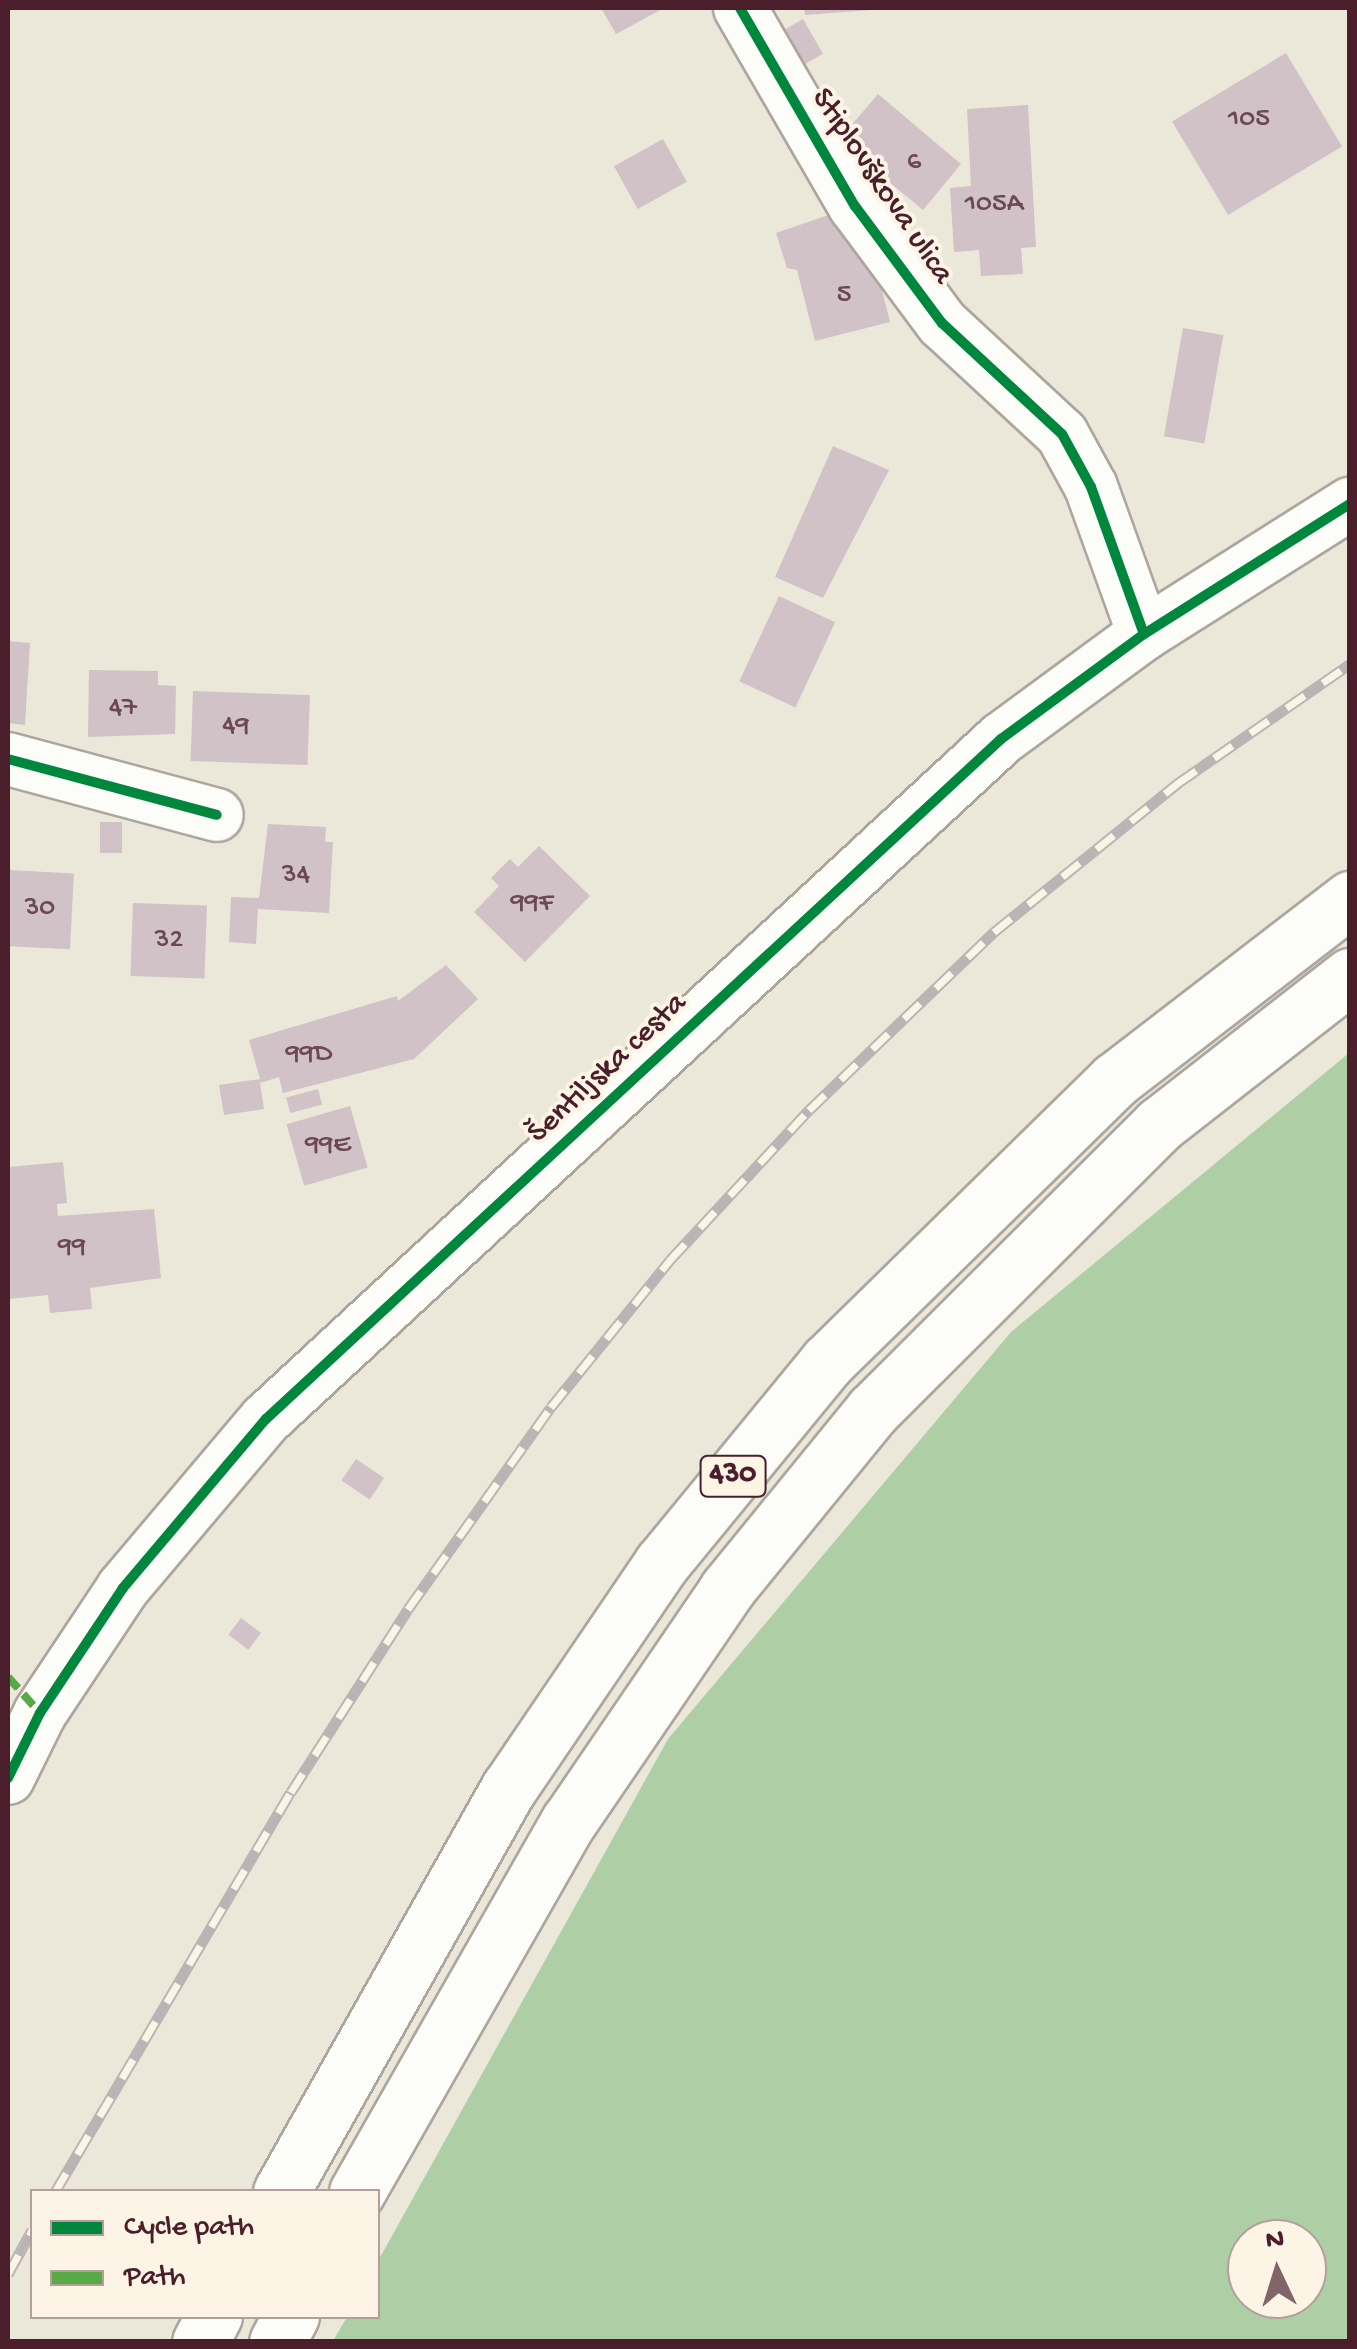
<!DOCTYPE html>
<meta charset="utf-8">
<style>
body{margin:0}
#map{position:relative;width:1357px;height:2349px;overflow:hidden;background:#ebe8da;font-family:"Gochi Hand",sans-serif}
div>[style]{position:absolute}
[style*='--x']{left:calc(var(--x)*1px);top:calc(var(--y)*1px);width:calc(var(--w)*1px);rotate:calc(var(--a)*1deg)}
.forest>*{inset:0;background:#aecfa5}
.building>*{inset:0;background:#d0c2c6;transform-origin:0 0}
.roads{filter:drop-shadow(2px 0 #ada69f) drop-shadow(-2px 0 #ada69f) drop-shadow(0 2px #ada69f) drop-shadow(0 -2px #ada69f)}
.minor>*{height:52px;margin:-26px;padding:0 26px;transform-origin:26px;border-radius:26px;background:#fcfcf9}
.highway>*{height:55px;margin:-27.5px;padding:0 27.5px;transform-origin:27.5px;border-radius:27.5px;background:#fcfcf9}
.rail>*{height:11px;margin-top:-5.5px;transform-origin:0;background:repeating-linear-gradient(90deg,#fcf5e5 0 22px,#bab4b4 0 44px);box-sizing:border-box;border-block:2px solid #bab4b4}
.quiet>*{height:8px;margin-top:-4px;transform-origin:0;background:repeating-linear-gradient(90deg,#57aa44 0 15px,transparent 0 23px)}
.cycleway>*{height:10px;margin:-5px;padding:0 5px;transform-origin:5px;border-radius:5px;background:#00873e}
span{translate:-50% -50%;white-space:nowrap;text-align:center;line-height:1.15;-webkit-text-stroke:8px #fcf5e5;paint-order:stroke}
.number-label{font-size:28px;color:#6c4852}
.number-label span{-webkit-text-stroke-width:0}
.shield-label span{padding:2px 8px;background:#fcf5e5;border:2px solid;border-radius:8px;-webkit-text-stroke-width:0}
.shield-label{font-size:30px;color:#4a1f2b;font-weight:700}
.street-label{font-size:32px;color:#4a1f2b}
.frame{position:absolute;inset:0;border:10px solid #4a1f2b;pointer-events:none}
.legend{position:absolute;left:30px;top:2189px;width:350px;height:130px;box-sizing:border-box;background:#fcf5e5;border:2px solid #b59f9b;margin:0;padding:12px 18px;list-style:none;font-size:30px;color:#4a1f2b}
.legend li{display:flex;align-items:center;gap:20px;height:50px}
.legend b{width:50px;border:2px solid #b59f9b}
.north{position:absolute;left:1227px;top:2219px;width:100px;height:100px;box-sizing:border-box;background:#fcf5e5;border:2px solid #b59f9b;border-radius:50%;rotate:356deg;font-size:28px;font-weight:700;line-height:40px;text-align:center;color:#4a1f2b}
.north::after{content:'';display:block;margin:auto;width:35px;height:45px;background:#826568;clip-path:polygon(50% 0,100% 100%,50% 72%,0 100%)}
</style>
<div id="map">
<div class="forest">
<div style="clip-path:polygon(evenodd,1349px 1053px,1349px 2341px,333px 2341px,347px 2317px,378px 2316px,378px 2261px,668px 1739px,1011px 1332px,1349px 1053px,1247px 2239px,1307px 2239px,1307px 2299px,1247px 2299px,1247px 2239px)"></div>
</div>
<div class="building">
<div style="clip-path:polygon(601px 8px,664px 8px,616px 34px)"></div>
<div style="clip-path:polygon(804px 8px,871px 8px,871px 10px,805px 15px)"></div>
<div style="left:803px;top:19px;width:40px;height:30px;rotate:60deg"></div>
<div style="left:1286px;top:53px;width:109px;height:133px;rotate:59deg"></div>
<div style="clip-path:polygon(878px 94px,961px 164px,923px 210px,866px 163px,871px 157px,844px 134px)"></div>
<div style="clip-path:polygon(1028px 105px,1036px 247px,1021px 248px,1023px 274px,981px 276px,979px 250px,954px 252px,950px 188px,971px 186px,967px 109px)"></div>
<div style="left:663px;top:139px;width:49px;height:56px;rotate:61deg"></div>
<div style="clip-path:polygon(846px 209px,870px 243px,890px 322px,815px 341px,797px 270px,787px 268px,776px 233px)"></div>
<div style="left:1183px;top:328px;width:41px;height:110px;rotate:10deg"></div>
<div style="clip-path:polygon(833px 446px,889px 470px,823px 598px,775px 577px)"></div>
<div style="left:779px;top:596px;width:62px;height:94px;rotate:25deg"></div>
<div style="clip-path:polygon(8px 641px,30px 643px,25px 725px,8px 723px)"></div>
<div style="clip-path:polygon(89px 670px,158px 671px,158px 685px,176px 686px,175px 734px,88px 737px)"></div>
<div style="left:193px;top:691px;width:117px;height:70px;rotate:2deg"></div>
<div style="left:100px;top:822px;width:22px;height:31px"></div>
<div style="clip-path:polygon(268px 824px,326px 827px,325px 842px,333px 842px,329px 913px,258px 909px,256px 944px,229px 942px,231px 897px,259px 898px)"></div>
<div style="clip-path:polygon(539px 846px,590px 896px,525px 962px,474px 912px,499px 886px,491px 878px,510px 859px,518px 867px)"></div>
<div style="left:8px;top:870px;width:66px;height:76px;rotate:3deg"></div>
<div style="left:133px;top:903px;width:74px;height:73px;rotate:2deg"></div>
<div style="clip-path:polygon(446px 965px,478px 999px,414px 1059px,283px 1093px,279px 1077px,260px 1083px,264px 1109px,224px 1115px,219px 1085px,260px 1079px,249px 1040px,397px 996px,398px 1001px)"></div>
<div style="left:318px;top:1089px;width:16px;height:33px;rotate:75deg"></div>
<div style="left:350px;top:1106px;width:64px;height:66px;rotate:74deg"></div>
<div style="clip-path:polygon(63px 1162px,67px 1203px,57px 1204px,58px 1216px,154px 1209px,161px 1278px,90px 1288px,92px 1309px,50px 1313px,48px 1295px,8px 1299px,8px 1167px)"></div>
<div style="left:356px;top:1459px;width:34px;height:26px;rotate:34deg"></div>
<div style="left:241px;top:1618px;width:25px;height:21px;rotate:37deg"></div>
</div>
<div class="roads">
<div class="minor">
<div style="--x:740;--y:8;--w:229;--a:59.9"></div>
<div style="--x:855;--y:206;--w:146;--a:53.4"></div>
<div style="--x:942;--y:323;--w:163;--a:42.8"></div>
<div style="--x:1062;--y:434;--w:60;--a:61.3"></div>
<div style="--x:1091;--y:487;--w:156;--a:70.2"></div>
<div style="--x:8;--y:759;--w:216;--a:15"></div>
<div style="--x:8;--y:1778;--w:72;--a:-63.8"></div>
<div style="--x:40;--y:1713;--w:150;--a:-56.4"></div>
<div style="--x:123;--y:1588;--w:221;--a:-49.8"></div>
<div style="--x:266;--y:1419;--w:1001;--a:-42.77"></div>
<div style="--x:1001;--y:739;--w:177;--a:-36.3"></div>
<div style="--x:1144;--y:634;--w:244;--a:-32.3"></div>
</div>
<div class="highway">
<div style="--x:281;--y:2192;--w:464;--a:-60.6"></div>
<div style="--x:509;--y:1788;--w:272;--a:-55.8"></div>
<div style="--x:662;--y:1563;--w:261;--a:-50.6"></div>
<div style="--x:828;--y:1361;--w:402;--a:-44.4"></div>
<div style="--x:1115;--y:1080;--w:297;--a:-37.6"></div>
<div style="--x:357;--y:2192;--w:427;--a:-60.3"></div>
<div style="--x:569;--y:1821;--w:281;--a:-55.7"></div>
<div style="--x:727;--y:1589;--w:231;--a:-50.8"></div>
<div style="--x:873;--y:1410;--w:404;--a:-44.9"></div>
<div style="--x:1159;--y:1125;--w:242;--a:-38"></div>
<div style="--x:200;--y:2342;--w:30;--a:-62"></div>
<div style="--x:277;--y:2342;--w:30;--a:-62"></div>
</div>
</div>
<div class="rail">
<div style="--x:55;--y:2192;--w:464;--a:-59.5"></div>
<div style="--x:291;--y:1792;--w:217;--a:-57.4"></div>
<div style="--x:408;--y:1609;--w:247;--a:-54.7"></div>
<div style="--x:551;--y:1407;--w:189;--a:-51"></div>
<div style="--x:670;--y:1260;--w:205;--a:-47.2"></div>
<div style="--x:809;--y:1110;--w:257;--a:-43.9"></div>
<div style="--x:994;--y:932;--w:237;--a:-39"></div>
<div style="--x:1178;--y:783;--w:209;--a:-34.7"></div>
<div style="--x:8;--y:2274;--w:50;--a:-61.4"></div>
</div>
<div class="quiet">
<div style="--x:8;--y:1677;--w:48;--a:48.4"></div>
</div>
<div class="cycleway">
<div style="--x:740;--y:8;--w:229;--a:59.9"></div>
<div style="--x:855;--y:206;--w:146;--a:53.4"></div>
<div style="--x:942;--y:323;--w:163;--a:42.8"></div>
<div style="--x:1062;--y:434;--w:60;--a:61.3"></div>
<div style="--x:1091;--y:487;--w:156;--a:70.2"></div>
<div style="--x:8;--y:759;--w:216;--a:15"></div>
<div style="--x:8;--y:1778;--w:72;--a:-63.8"></div>
<div style="--x:40;--y:1713;--w:150;--a:-56.4"></div>
<div style="--x:123;--y:1588;--w:221;--a:-49.8"></div>
<div style="--x:266;--y:1419;--w:1001;--a:-42.77"></div>
<div style="--x:1001;--y:739;--w:177;--a:-36.3"></div>
<div style="--x:1144;--y:634;--w:244;--a:-32.3"></div>
</div>
<div class="number-label">
<span style="left:1249px;top:120px">105</span>
<span style="left:914px;top:163px">6</span>
<span style="left:994px;top:205px">105A</span>
<span style="left:844px;top:296px">5</span>
<span style="left:123px;top:709px">47</span>
<span style="left:236px;top:727px">49</span>
<span style="left:296px;top:876px">34</span>
<span style="left:532px;top:904px">99F</span>
<span style="left:40px;top:909px">30</span>
<span style="left:169px;top:941px">32</span>
<span style="left:309px;top:1055px">99D</span>
<span style="left:328px;top:1146px">99E</span>
<span style="left:72px;top:1248px">99</span>
</div>
<div class="shield-label">
<span style="left:733px;top:1476px">430</span>
</div>
<div class="street-label">
<span style="left:881px;top:187px;rotate:56deg">Stiplovškova ulica</span>
<span style="left:608px;top:1069px;rotate:-43deg">Šentiljska cesta</span>
</div>
<div class="frame"></div>
<ul class="legend">
<li><b style="height:12px;background:#00873e"></b>Cycle path</li>
<li><b style="height:12px;background:#57aa44"></b>Path</li>
</ul>
<div class="north">N</div>
</div>
